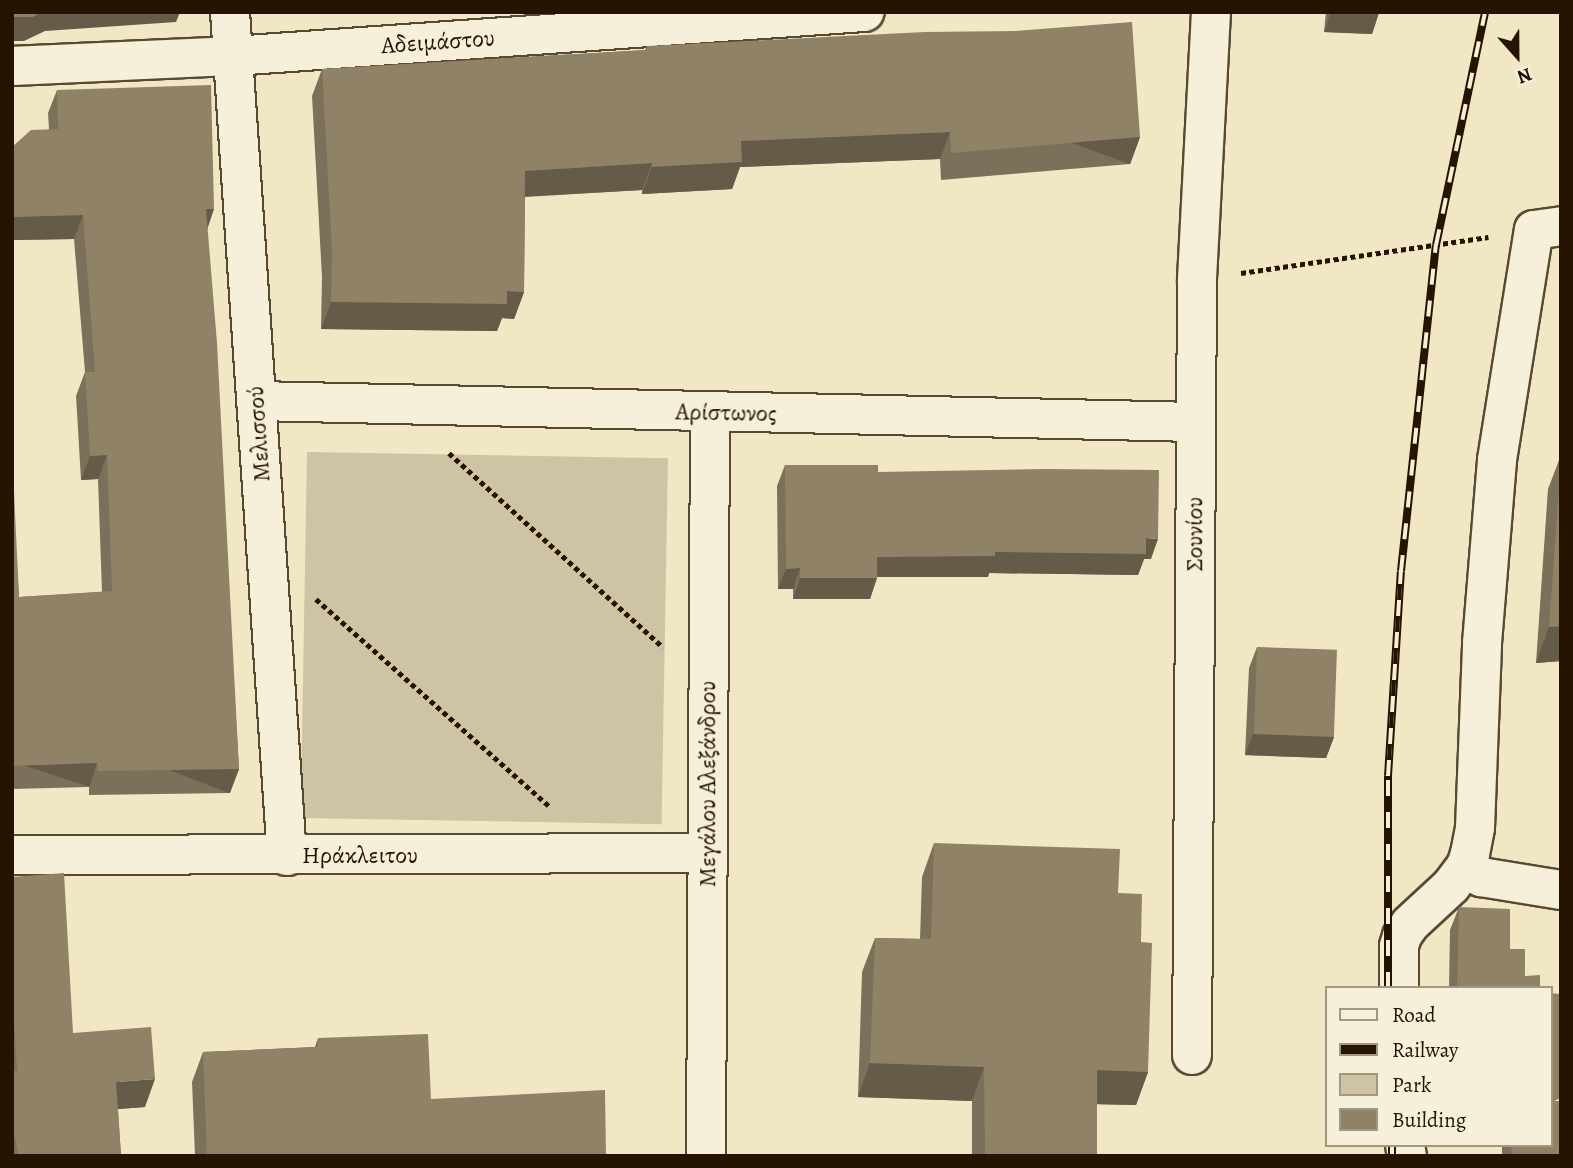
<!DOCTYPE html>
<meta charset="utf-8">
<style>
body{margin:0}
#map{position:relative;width:1573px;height:1168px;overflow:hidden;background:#f1e7c5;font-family:Alegreya,serif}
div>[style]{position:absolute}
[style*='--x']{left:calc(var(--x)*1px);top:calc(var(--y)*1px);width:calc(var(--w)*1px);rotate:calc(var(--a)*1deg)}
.green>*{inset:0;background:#cec3a4;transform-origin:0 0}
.path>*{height:4.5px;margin-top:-2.25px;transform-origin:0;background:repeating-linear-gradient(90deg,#251401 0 5px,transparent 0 8.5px)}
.roads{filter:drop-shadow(2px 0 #584932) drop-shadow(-2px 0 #584932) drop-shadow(0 2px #584932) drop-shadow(0 -2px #584932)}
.street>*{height:38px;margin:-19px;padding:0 19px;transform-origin:19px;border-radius:19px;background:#f6efd9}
.rail>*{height:8px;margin-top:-4px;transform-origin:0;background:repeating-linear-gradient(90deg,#f6efd9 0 16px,#251401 0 32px);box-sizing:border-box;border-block:2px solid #251401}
.wall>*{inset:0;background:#7b7059}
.shaded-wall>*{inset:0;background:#645b48;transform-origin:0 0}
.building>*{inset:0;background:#8f8267;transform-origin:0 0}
span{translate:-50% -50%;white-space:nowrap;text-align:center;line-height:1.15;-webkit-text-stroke:5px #f6efd9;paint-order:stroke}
.street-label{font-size:24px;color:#251401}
.frame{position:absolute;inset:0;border:14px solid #251401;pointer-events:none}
.legend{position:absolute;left:1325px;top:986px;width:228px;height:161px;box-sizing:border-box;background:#f6efd9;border:2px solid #a29783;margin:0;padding:9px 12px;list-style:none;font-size:21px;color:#251401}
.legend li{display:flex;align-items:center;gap:14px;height:35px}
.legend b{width:35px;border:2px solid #a29783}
.north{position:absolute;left:1482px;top:21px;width:70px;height:70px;-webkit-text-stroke:5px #f6efd9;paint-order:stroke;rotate:159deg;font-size:19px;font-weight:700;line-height:28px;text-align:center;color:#251401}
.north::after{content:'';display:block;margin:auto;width:24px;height:32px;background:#251401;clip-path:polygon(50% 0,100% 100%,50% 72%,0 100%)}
</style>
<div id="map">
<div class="green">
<div style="left:307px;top:452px;width:361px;height:366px;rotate:1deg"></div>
</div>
<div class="path">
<div style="--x:1241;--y:273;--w:250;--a:-8.3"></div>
<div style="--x:449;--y:453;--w:289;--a:42.2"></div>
<div style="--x:316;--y:599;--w:313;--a:41.6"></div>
</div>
<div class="roads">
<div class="street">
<div style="--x:230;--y:12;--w:846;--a:86.14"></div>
<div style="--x:12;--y:66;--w:221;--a:-2.6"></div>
<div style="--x:233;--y:56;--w:633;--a:-3.99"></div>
<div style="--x:256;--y:401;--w:939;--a:1.28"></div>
<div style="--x:12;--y:855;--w:696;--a:-0.16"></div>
<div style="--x:1466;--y:866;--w:19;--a:36"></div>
<div style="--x:1481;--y:877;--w:81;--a:9.2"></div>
<div style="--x:1399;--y:988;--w:42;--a:-90"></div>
<div style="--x:1399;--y:946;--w:10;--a:-73"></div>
<div style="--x:1402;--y:936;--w:14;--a:-56"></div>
<div style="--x:1410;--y:924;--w:56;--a:-42.8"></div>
<div style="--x:1451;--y:886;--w:25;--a:-53"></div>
<div style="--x:1466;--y:866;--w:13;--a:-72"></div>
<div style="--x:1470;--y:854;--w:26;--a:-79"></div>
<div style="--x:1475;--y:828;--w:185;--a:-87.8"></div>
<div style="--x:1482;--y:643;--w:184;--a:-85.3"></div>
<div style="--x:1497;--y:460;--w:233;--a:-80.9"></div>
<div style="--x:1534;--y:230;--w:27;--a:-8"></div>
<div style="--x:1192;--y:1055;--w:776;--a:-89.63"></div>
<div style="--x:1197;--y:279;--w:267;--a:-87"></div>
<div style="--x:1405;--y:1145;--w:11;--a:80"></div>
<div style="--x:706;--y:1156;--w:743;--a:-89.69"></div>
</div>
</div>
<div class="rail">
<div style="--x:1388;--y:988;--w:212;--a:-90"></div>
<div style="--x:1388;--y:776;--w:205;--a:-86.4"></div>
<div style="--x:1401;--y:571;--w:328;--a:-83.9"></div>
<div style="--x:1436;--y:245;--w:238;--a:-78.1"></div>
<div style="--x:1392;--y:1145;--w:11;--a:90"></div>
</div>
<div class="wall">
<div style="clip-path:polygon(1326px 12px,1379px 12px,1372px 34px,1324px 32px)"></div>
<div style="clip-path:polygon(647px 46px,1140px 137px,1130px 164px,941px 180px,940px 159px,740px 167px,732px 189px,642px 194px,642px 190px,525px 197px,524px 292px,514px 319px,502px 318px,497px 331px,321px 329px,322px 277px,312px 96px,322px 69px,645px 50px)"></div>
<div style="clip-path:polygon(57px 90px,207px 229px,239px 769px,230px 793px,89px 795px,89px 787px,12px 789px,12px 491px,19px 597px,102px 592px,98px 479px,81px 480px,76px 396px,85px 372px,74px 239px,12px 240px,12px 147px,49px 129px,48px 113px)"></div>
<div style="clip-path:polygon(1561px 455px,1561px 661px,1536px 663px,1548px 489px)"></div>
<div style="clip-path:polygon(785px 465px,1151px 559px,1144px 559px,1138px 575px,989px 573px,988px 577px,877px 577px,870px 599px,793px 599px,793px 589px,778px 589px,777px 486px)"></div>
<div style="clip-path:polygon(1257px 647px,1334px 737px,1326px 758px,1245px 755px,1249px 668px)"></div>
<div style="clip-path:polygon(934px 843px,1118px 893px,1141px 942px,1148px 1072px,1136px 1105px,1097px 1104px,1097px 1156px,972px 1156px,972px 1101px,858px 1097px,862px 972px,875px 938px,920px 939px,922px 877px)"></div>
<div style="clip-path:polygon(12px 877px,73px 1033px,145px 1107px,118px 1109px,121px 1156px,12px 1156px)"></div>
<div style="clip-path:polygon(1459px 907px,1510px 949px,1525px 976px,1540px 988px,1449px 988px,1450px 930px)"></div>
<div style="clip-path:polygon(318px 1038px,431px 1099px,606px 1156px,195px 1156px,192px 1082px,203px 1052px,315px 1047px)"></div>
<div style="clip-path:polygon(1502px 1145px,1550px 1145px,1561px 1156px,1502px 1156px)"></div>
</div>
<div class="shaded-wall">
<div style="clip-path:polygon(41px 12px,180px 12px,176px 22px,45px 31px,24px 41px,12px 41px,12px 17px)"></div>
<div style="clip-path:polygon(1331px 12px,1356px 12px,1379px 13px,1372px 34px,1324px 32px)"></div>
<div style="clip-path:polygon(950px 132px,940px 159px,740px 167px,732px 189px,642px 194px,652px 167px,741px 141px)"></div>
<div style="left:1140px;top:137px;width:29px;height:190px;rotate:110deg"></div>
<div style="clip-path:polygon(652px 163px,642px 190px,516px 197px,525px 171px)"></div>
<div style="clip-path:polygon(206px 209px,214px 209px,206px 233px)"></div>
<div style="clip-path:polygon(83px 215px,74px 239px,12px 240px,12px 217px)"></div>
<div style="clip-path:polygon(507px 291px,524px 292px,514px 319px,502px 318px,497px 331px,321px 329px,331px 302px)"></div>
<div style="clip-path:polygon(107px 455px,98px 479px,81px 480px,90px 456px)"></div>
<div style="clip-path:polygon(1146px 538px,1158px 539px,1151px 559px,1144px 559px,1138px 575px,989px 573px,988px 577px,870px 577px,877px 557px,995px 552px)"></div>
<div style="clip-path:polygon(800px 568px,793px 589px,778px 589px,786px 569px)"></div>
<div style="clip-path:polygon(800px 578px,877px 578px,870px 599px,793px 599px)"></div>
<div style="clip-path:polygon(1561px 626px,1561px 661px,1536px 663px,1549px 627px)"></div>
<div style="clip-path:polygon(1253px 734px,1334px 737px,1326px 758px,1245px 755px)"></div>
<div style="left:97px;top:763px;width:25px;height:85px;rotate:108deg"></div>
<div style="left:239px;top:769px;width:26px;height:141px;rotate:111deg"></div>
<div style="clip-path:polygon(870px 1063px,984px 1067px,972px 1101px,858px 1097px)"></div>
<div style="clip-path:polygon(1097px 1070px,1148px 1072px,1136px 1105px,1085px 1104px)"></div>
<div style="clip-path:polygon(155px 1079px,145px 1107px,106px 1110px,116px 1082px)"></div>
</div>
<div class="building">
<div style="clip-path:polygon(12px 12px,41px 12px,33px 17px,12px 17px)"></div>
<div style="clip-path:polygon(1132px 22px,1140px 137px,951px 153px,950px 132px,741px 141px,742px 162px,652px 167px,652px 163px,525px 171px,524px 292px,507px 291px,507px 304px,331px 302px,332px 250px,322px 69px,647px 50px,647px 46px,925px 32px,1015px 31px)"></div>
<div style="clip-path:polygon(211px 85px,214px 209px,206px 209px,217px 343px,239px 769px,98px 771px,97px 763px,12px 766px,12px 491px,14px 491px,19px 597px,112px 591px,107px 455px,90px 456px,85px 372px,95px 372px,83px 215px,12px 217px,12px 147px,31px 130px,58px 129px,57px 90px)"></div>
<div style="clip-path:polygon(1561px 463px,1561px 626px,1549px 627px)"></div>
<div style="clip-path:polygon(785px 465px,878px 465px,878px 472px,1046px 469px,1159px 470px,1158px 539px,1146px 538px,1146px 554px,995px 552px,995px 556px,877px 557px,877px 578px,800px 578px,800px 568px,786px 569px)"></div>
<div style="left:1257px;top:647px;width:80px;height:87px;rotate:2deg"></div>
<div style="clip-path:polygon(934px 843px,1120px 849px,1118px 893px,1142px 894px,1141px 942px,1152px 943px,1148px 1072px,1097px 1070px,1097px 1156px,985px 1156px,984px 1067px,870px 1063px,875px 938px,931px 939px)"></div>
<div style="clip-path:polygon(64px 873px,73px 1033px,151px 1027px,155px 1079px,116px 1082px,121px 1156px,18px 1156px,14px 1131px,12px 1131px,12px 1071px,17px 1071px,12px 989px,12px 877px)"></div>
<div style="clip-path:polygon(1459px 907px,1510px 909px,1510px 949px,1525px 949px,1525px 976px,1540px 975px,1540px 988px,1457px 988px)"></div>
<div style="clip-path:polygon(1550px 993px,1559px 994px,1560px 1003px,1561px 1003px,1561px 1098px,1554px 1101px,1561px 1101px,1561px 1156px,1512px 1156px,1511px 1145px,1550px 1145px)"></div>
<div style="clip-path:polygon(428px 1034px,431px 1099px,605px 1090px,606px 1156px,207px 1156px,203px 1052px,318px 1047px,318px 1038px)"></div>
</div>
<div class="street-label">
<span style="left:438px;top:42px;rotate:-4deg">Αδειμάστου</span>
<span style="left:726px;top:413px;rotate:1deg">Αρίστωνος</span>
<span style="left:259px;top:434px;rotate:-94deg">Μελισσού</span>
<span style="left:1195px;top:534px;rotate:-90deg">Σουνίου</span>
<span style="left:708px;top:784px;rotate:-90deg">Μεγάλου Αλεξάνδρου</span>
<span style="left:360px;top:856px">Ηράκλειτου</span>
</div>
<div class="frame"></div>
<ul class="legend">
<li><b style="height:9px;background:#f6efd9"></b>Road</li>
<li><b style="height:9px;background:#251401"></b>Railway</li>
<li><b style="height:19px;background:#cec3a4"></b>Park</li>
<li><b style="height:19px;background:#8f8267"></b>Building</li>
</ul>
<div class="north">N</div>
</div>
